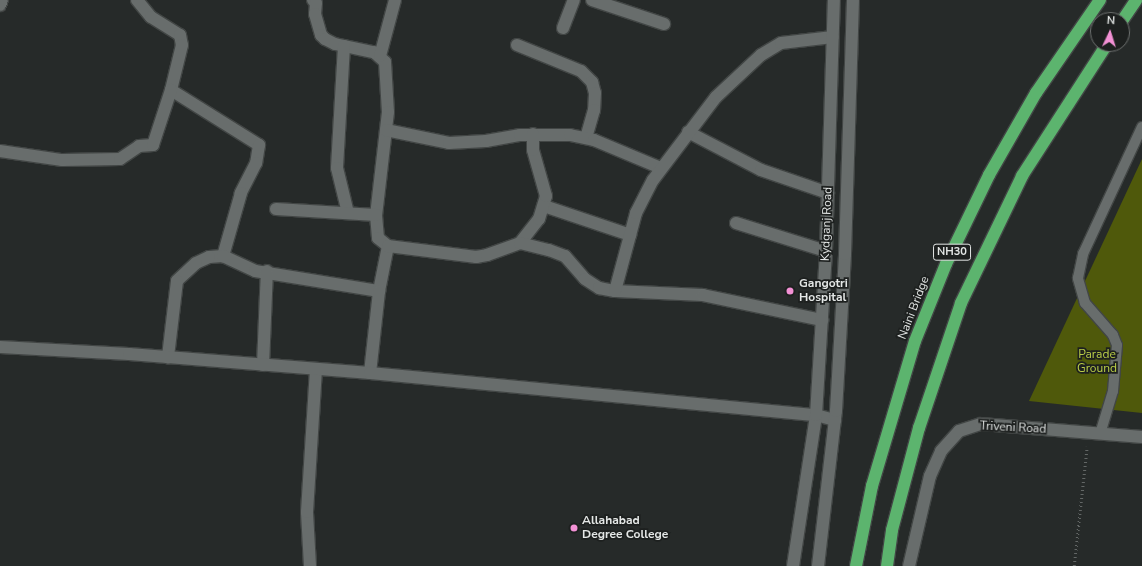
<!DOCTYPE html>
<style>
body{margin:0}
#map{position:relative;width:1142px;height:566px;overflow:hidden;background:#262a29;font-family:"Nunito Sans",sans-serif}
div>[style]{position:absolute}
[style*='--x']{left:calc(var(--x)*1px);top:calc(var(--y)*1px);width:calc(var(--w)*1px);rotate:calc(var(--a)*1deg)}
.green>*{inset:0;background:#4f590b}
.path>*{height:2.5px;margin-top:-1.25px;transform-origin:0;background:repeating-linear-gradient(90deg,#636766 0 1px,transparent 0 4px)}
.roads{filter:drop-shadow(1px 0 #424645) drop-shadow(-1px 0 #424645) drop-shadow(0 1px #424645) drop-shadow(0 -1px #424645)}
.lane>*{height:10px;margin:-5px;padding:0 5px;transform-origin:5px;border-radius:5px;background:#686d6c}
.street>*{height:12px;margin:-6px;padding:0 6px;transform-origin:6px;border-radius:6px;background:#686d6c}
.secondary>*{height:12px;margin:-6px;padding:0 6px;transform-origin:6px;border-radius:6px;background:#686d6c}
.highway>*{height:12px;margin:-6px;padding:0 6px;transform-origin:6px;border-radius:6px;background:#5cb46e}
.dots>*{width:11px;height:11px;translate:-50% -50%;box-sizing:border-box;border:2px solid #1d201f;border-radius:50%}
span{translate:-50% -50%;white-space:nowrap;text-align:center;line-height:1.15;-webkit-text-stroke:3.5px #1d201f;paint-order:stroke}
.shield-label span{padding:1px 3px;background:#1d201f;border:1px solid;border-radius:3px;-webkit-text-stroke-width:0}
.shield-label{font-size:11px;color:#e4e7e6;font-weight:700}
.street-label{font-size:12px;color:#e4e7e6}
.poi-label{font-size:12px;color:#e4e7e6;font-weight:700}
.left{translate:0 -50%;text-align:left}
.park-label{font-size:12px;color:#bace47}
.north{position:absolute;left:1090px;top:12px;width:40px;height:40px;box-sizing:border-box;background:#1d201f;border:1px solid #6d706f;border-radius:50%;rotate:4deg;font-size:11px;font-weight:700;line-height:16px;text-align:center;color:#e4e7e6}
.north::after{content:'';display:block;margin:auto;width:14px;height:18px;background:#f391d5;clip-path:polygon(50% 0,100% 100%,50% 72%,0 100%)}
</style>
<div id="map">
<div class="green">
<div style="clip-path:polygon(1142px 159px,1142px 413px,1029px 401px)"></div>
</div>
<div class="path">
<div style="--x:1074;--y:566;--w:120;--a:-83.8"></div>
</div>
<div class="roads">
<div class="lane">
<div style="--x:1100;--y:434;--w:45;--a:-73.2"></div>
<div style="--x:1113;--y:391;--w:46;--a:-85"></div>
<div style="--x:1117;--y:345;--w:11;--a:-112"></div>
<div style="--x:1113;--y:335;--w:43;--a:-131.2"></div>
<div style="--x:1085;--y:303;--w:26;--a:-106"></div>
<div style="--x:1078;--y:278;--w:25;--a:-78"></div>
<div style="--x:1083;--y:254;--w:140;--a:-65.1"></div>
</div>
<div class="street">
<div style="--x:137;--y:0;--w:22;--a:51"></div>
<div style="--x:151;--y:17;--w:34;--a:32"></div>
<div style="--x:180;--y:35;--w:10;--a:79"></div>
<div style="--x:182;--y:45;--w:46;--a:103.7"></div>
<div style="--x:171;--y:90;--w:104;--a:32"></div>
<div style="--x:259;--y:145;--w:18;--a:99"></div>
<div style="--x:256;--y:163;--w:34;--a:117"></div>
<div style="--x:241;--y:193;--w:66;--a:105.9"></div>
<div style="--x:223;--y:256;--w:14;--a:176"></div>
<div style="--x:209;--y:257;--w:14;--a:155"></div>
<div style="--x:196;--y:263;--w:26;--a:137"></div>
<div style="--x:177;--y:281;--w:77;--a:96.8"></div>
<div style="--x:313;--y:0;--w:4;--a:45"></div>
<div style="--x:316;--y:3;--w:11;--a:95"></div>
<div style="--x:315;--y:14;--w:22;--a:74"></div>
<div style="--x:321;--y:35;--w:6;--a:45"></div>
<div style="--x:325;--y:39;--w:11;--a:27"></div>
<div style="--x:335;--y:44;--w:40;--a:12"></div>
<div style="--x:374;--y:52;--w:15;--a:42"></div>
<div style="--x:385;--y:62;--w:50;--a:86.6"></div>
<div style="--x:388;--y:112;--w:104;--a:96.6"></div>
<div style="--x:376;--y:215;--w:23;--a:85"></div>
<div style="--x:378;--y:238;--w:13;--a:39"></div>
<div style="--x:592;--y:0;--w:76;--a:18.4"></div>
<div style="--x:0;--y:5;--w:5;--a:-68"></div>
<div style="--x:563;--y:28;--w:30;--a:-69"></div>
<div style="--x:517;--y:45;--w:69;--a:22.1"></div>
<div style="--x:581;--y:71;--w:16;--a:45"></div>
<div style="--x:592;--y:82;--w:11;--a:75"></div>
<div style="--x:595;--y:93;--w:17;--a:93"></div>
<div style="--x:594;--y:110;--w:29;--a:106"></div>
<div style="--x:344;--y:46;--w:122;--a:93.3"></div>
<div style="--x:337;--y:168;--w:46;--a:76.3"></div>
<div style="--x:380;--y:56;--w:58;--a:-75"></div>
<div style="--x:386;--y:130;--w:64;--a:11.7"></div>
<div style="--x:449;--y:143;--w:37;--a:-3"></div>
<div style="--x:486;--y:141;--w:35;--a:-10"></div>
<div style="--x:520;--y:135;--w:50;--a:0"></div>
<div style="--x:570;--y:135;--w:25;--a:12"></div>
<div style="--x:594;--y:140;--w:73;--a:22.7"></div>
<div style="--x:688;--y:132;--w:82;--a:27.5"></div>
<div style="--x:761;--y:170;--w:71;--a:18.9"></div>
<div style="--x:0;--y:151;--w:63;--a:8.3"></div>
<div style="--x:62;--y:160;--w:58;--a:-1"></div>
<div style="--x:120;--y:159;--w:23;--a:-34"></div>
<div style="--x:139;--y:146;--w:14;--a:-4"></div>
<div style="--x:153;--y:145;--w:58;--a:-71.9"></div>
<div style="--x:544;--y:206;--w:91;--a:18.6"></div>
<div style="--x:276;--y:209;--w:100;--a:3.4"></div>
<div style="--x:736;--y:223;--w:94;--a:17.3"></div>
<div style="--x:520;--y:243;--w:31;--a:-52"></div>
<div style="--x:539;--y:219;--w:24;--a:-73"></div>
<div style="--x:546;--y:196;--w:48;--a:-105.8"></div>
<div style="--x:533;--y:150;--w:16;--a:-90"></div>
<div style="--x:223;--y:256;--w:35;--a:25"></div>
<div style="--x:255;--y:271;--w:126;--a:9.2"></div>
<div style="--x:379;--y:291;--w:46;--a:-78.7"></div>
<div style="--x:388;--y:246;--w:89;--a:7.1"></div>
<div style="--x:476;--y:257;--w:11;--a:-10"></div>
<div style="--x:487;--y:255;--w:35;--a:-20"></div>
<div style="--x:520;--y:243;--w:30;--a:14"></div>
<div style="--x:549;--y:250;--w:17;--a:21"></div>
<div style="--x:565;--y:256;--w:30;--a:49"></div>
<div style="--x:585;--y:279;--w:17;--a:33"></div>
<div style="--x:599;--y:288;--w:16;--a:11"></div>
<div style="--x:615;--y:291;--w:88;--a:2.6"></div>
<div style="--x:703;--y:295;--w:122;--a:11.9"></div>
<div style="--x:615;--y:291;--w:81;--a:-74.9"></div>
<div style="--x:636;--y:213;--w:37;--a:-63"></div>
<div style="--x:653;--y:180;--w:104;--a:-52.8"></div>
<div style="--x:716;--y:97;--w:62;--a:-43"></div>
<div style="--x:761;--y:55;--w:23;--a:-31"></div>
<div style="--x:781;--y:43;--w:52;--a:-6.6"></div>
<div style="--x:263;--y:365;--w:94;--a:-87.6"></div>
<div style="--x:370;--y:373;--w:82;--a:-83.7"></div>
<div style="--x:310;--y:566;--w:54;--a:-93.2"></div>
<div style="--x:307;--y:512;--w:143;--a:-86.4"></div>
</div>
<div class="secondary">
<div style="--x:0;--y:347;--w:129;--a:3.1"></div>
<div style="--x:129;--y:354;--w:242;--a:4.5"></div>
<div style="--x:370;--y:373;--w:448;--a:5.4"></div>
<div style="--x:816;--y:415;--w:20;--a:15"></div>
<div style="--x:793;--y:566;--w:153;--a:-81.3"></div>
<div style="--x:816;--y:415;--w:164;--a:-86.5"></div>
<div style="--x:826;--y:251;--w:251;--a:-88.2"></div>
<div style="--x:818;--y:566;--w:156;--a:-83.4"></div>
<div style="--x:836;--y:411;--w:157;--a:-86.7"></div>
<div style="--x:845;--y:254;--w:254;--a:-88.2"></div>
<div style="--x:909;--y:566;--w:92;--a:-76.9"></div>
<div style="--x:930;--y:476;--w:27;--a:-66"></div>
<div style="--x:941;--y:451;--w:27;--a:-48"></div>
<div style="--x:959;--y:431;--w:23;--a:-18"></div>
<div style="--x:981;--y:424;--w:162;--a:4.6"></div>
</div>
<div class="highway">
<div style="--x:1122;--y:21;--w:25;--a:-56"></div>
<div style="--x:856;--y:566;--w:82;--a:-78.7"></div>
<div style="--x:872;--y:486;--w:151;--a:-73.5"></div>
<div style="--x:915;--y:341;--w:83;--a:-68.1"></div>
<div style="--x:946;--y:264;--w:99;--a:-64.2"></div>
<div style="--x:989;--y:175;--w:95;--a:-60.2"></div>
<div style="--x:1036;--y:93;--w:113;--a:-55.5"></div>
<div style="--x:887;--y:566;--w:36;--a:-82"></div>
<div style="--x:892;--y:530;--w:106;--a:-75.2"></div>
<div style="--x:919;--y:428;--w:132;--a:-71.4"></div>
<div style="--x:961;--y:303;--w:141;--a:-64.3"></div>
<div style="--x:1022;--y:176;--w:157;--a:-57.2"></div>
</div>
</div>
<div class="dots">
<div style="left:790px;top:291px;background:#f391d5"></div>
<div style="left:574px;top:528px;background:#f391d5"></div>
</div>
<div class="shield-label">
<span style="left:952px;top:252px">NH30</span>
</div>
<div class="street-label">
<span style="left:827px;top:224px;rotate:-88deg">Kydganj Road</span>
<span style="left:914px;top:308px;rotate:-69deg">Naini Bridge</span>
<span style="left:1013px;top:428px;rotate:3deg">Triveni Road</span>
</div>
<div class="poi-label">
<span class="left" style="left:799px;top:291px">Gangotri<br>Hospital</span>
<span class="left" style="left:582px;top:528px">Allahabad<br>Degree College</span>
</div>
<div class="park-label">
<span style="left:1097px;top:362px">Parade<br>Ground</span>
</div>
<div class="north">N</div>
</div>
